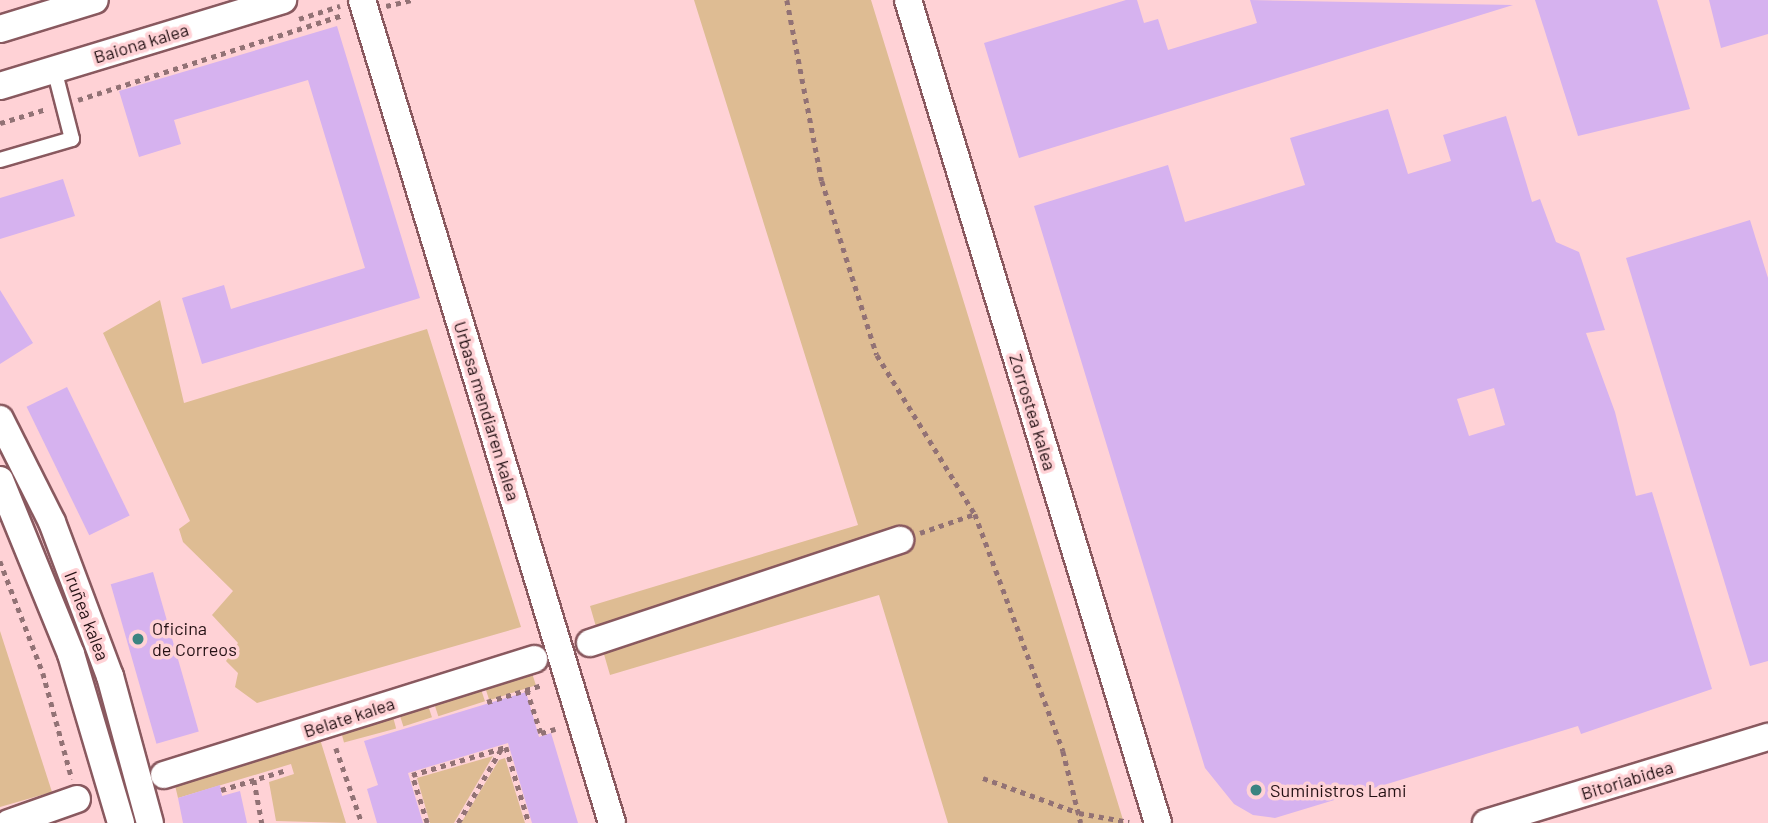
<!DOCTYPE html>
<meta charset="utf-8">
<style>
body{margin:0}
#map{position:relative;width:1768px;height:823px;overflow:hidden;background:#ffd2d6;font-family:Barlow,sans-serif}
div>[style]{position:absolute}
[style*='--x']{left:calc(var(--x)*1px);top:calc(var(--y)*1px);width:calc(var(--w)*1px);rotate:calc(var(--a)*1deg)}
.green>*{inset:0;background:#debc93;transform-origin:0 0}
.building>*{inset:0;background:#d6b2ef;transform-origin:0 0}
.path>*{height:4.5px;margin-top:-2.25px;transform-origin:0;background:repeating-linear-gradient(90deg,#927275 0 5px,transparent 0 10px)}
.roads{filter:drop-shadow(2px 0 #89595f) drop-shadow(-2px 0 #89595f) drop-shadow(0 2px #89595f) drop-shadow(0 -2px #89595f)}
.lane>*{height:14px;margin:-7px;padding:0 7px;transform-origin:7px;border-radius:7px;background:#fff}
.street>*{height:26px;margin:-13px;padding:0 13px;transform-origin:13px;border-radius:13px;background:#fff}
.dots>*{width:19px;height:19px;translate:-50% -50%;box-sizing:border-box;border:4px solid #ffd2d6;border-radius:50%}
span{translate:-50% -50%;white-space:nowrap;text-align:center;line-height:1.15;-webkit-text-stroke:7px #ffd2d6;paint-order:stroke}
.street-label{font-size:18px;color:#241114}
.poi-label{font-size:18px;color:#241114}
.left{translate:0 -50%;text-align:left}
</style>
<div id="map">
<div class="green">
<div style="clip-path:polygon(694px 0,871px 0,1124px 823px,948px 823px,879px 595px,610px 675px,590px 606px,858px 525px)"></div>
<div style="clip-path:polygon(160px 300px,184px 403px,427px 329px,521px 627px,257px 703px,235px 687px,238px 673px,226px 661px,238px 643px,212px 615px,233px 591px,183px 542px,179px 529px,190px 521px,103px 333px)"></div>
<div style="clip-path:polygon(0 631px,52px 792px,0 807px)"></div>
<div style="left:531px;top:670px;width:16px;height:49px;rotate:72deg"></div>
<div style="left:480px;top:686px;width:16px;height:49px;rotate:72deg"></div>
<div style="left:427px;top:702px;width:16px;height:30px;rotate:72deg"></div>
<div style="left:392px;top:713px;width:16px;height:54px;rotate:75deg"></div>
<div style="clip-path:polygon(319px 736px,346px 823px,276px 821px,269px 782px,294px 774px,291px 764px,178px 798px,174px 781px)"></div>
<div style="clip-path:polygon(493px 756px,454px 823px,430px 823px,417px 778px)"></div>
<div style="clip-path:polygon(505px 758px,525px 823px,461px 823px,499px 760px)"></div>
</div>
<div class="building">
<div style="clip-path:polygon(1126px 0,1137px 0,1144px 23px,1158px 19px,1168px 50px,1257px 23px,1250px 0,1513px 5px,1019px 158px,984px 43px)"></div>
<div style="clip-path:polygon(1535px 0,1657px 0,1690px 109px,1578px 136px)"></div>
<div style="clip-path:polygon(1709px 0,1768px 0,1768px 34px,1721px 48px)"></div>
<div style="clip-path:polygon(337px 26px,420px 298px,202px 364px,182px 298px,224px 285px,231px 309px,365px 268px,308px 80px,174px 120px,181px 144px,139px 157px,119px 91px)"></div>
<div style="clip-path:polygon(evenodd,1388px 109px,1408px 174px,1451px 161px,1443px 135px,1506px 116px,1532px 202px,1540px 199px,1556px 242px,1579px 252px,1605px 330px,1586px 333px,1615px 412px,1636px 496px,1652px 492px,1712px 689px,1581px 734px,1578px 726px,1275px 818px,1253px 815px,1234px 804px,1205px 768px,1034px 206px,1168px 165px,1185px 222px,1305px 185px,1290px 138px,1388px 109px,1494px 388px,1505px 425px,1469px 436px,1457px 399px,1494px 388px)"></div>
<div style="clip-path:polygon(63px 179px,75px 216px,0 239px,0 198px)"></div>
<div style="clip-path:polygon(1750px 220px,1768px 278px,1768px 661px,1750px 666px,1626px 258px)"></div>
<div style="clip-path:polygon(0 290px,33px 343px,0 364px)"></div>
<div style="left:67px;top:387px;width:143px;height:45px;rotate:64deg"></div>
<div style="left:153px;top:572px;width:166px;height:44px;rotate:74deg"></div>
<div style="clip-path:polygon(526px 692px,539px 737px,551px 733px,578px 823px,532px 823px,508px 743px,408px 773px,423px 823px,377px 823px,367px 789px,378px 785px,364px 741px)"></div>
<div style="clip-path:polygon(220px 785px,222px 796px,240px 791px,247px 823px,183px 823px,178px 798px)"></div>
</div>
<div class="path">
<div style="--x:787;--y:0;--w:184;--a:79.1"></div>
<div style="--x:822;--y:181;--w:182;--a:72.5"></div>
<div style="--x:877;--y:355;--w:187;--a:58.4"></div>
<div style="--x:975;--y:514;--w:253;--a:69.6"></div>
<div style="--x:1063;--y:751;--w:74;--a:76"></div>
<div style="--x:386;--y:6;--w:27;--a:-13"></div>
<div style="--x:299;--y:19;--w:43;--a:-17.6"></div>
<div style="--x:78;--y:100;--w:278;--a:-17.8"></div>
<div style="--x:0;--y:123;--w:48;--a:-16.9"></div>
<div style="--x:920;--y:533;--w:58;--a:-19.1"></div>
<div style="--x:0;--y:561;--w:120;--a:69"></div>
<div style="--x:43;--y:673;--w:110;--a:74.7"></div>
<div style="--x:527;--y:690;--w:45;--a:72"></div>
<div style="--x:541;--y:733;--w:15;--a:-16"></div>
<div style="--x:487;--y:702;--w:58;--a:-17.2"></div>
<div style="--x:336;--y:748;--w:79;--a:70.9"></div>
<div style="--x:983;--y:778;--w:102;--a:20"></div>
<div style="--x:1079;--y:813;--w:51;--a:10.2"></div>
<div style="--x:254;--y:780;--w:44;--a:79.5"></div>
<div style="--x:221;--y:790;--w:69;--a:-16.9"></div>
<div style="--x:427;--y:823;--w:50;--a:-107.4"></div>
<div style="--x:412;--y:775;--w:98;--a:-16.6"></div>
<div style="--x:506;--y:747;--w:79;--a:73.2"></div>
<div style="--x:458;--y:823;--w:86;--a:-59.8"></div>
</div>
<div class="roads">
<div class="lane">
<div style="--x:0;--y:160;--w:75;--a:-16.3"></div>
<div style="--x:72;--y:139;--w:72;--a:-104.4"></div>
</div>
<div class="street">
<div style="--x:362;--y:0;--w:860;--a:73.1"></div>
<div style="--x:908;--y:0;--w:860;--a:73.1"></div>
<div style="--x:0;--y:29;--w:99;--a:-17"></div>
<div style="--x:0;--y:86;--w:296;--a:-16.9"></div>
<div style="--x:0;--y:419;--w:115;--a:63.2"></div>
<div style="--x:52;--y:522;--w:165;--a:69.4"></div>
<div style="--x:110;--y:676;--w:152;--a:74.8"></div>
<div style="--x:0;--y:480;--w:188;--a:67.8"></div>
<div style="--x:71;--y:654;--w:176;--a:73.5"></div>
<div style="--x:590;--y:643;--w:327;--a:-18.4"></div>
<div style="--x:164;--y:775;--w:388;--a:-17.4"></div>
<div style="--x:9;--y:823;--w:72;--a:-19.4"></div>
<div style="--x:1486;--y:823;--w:295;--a:-17"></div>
</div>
</div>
<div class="dots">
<div style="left:138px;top:639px;background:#3c8481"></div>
<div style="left:1256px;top:790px;background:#3c8481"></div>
</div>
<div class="street-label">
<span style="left:141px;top:43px;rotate:-17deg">Baiona kalea</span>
<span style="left:487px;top:411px;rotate:73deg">Urbasa mendiaren kalea</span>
<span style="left:1033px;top:412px;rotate:73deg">Zorrostea kalea</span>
<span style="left:87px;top:616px;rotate:69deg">Iruñea kalea</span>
<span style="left:349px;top:717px;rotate:-18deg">Belate kalea</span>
<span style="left:1627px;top:780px;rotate:-17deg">Bitoriabidea</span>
</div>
<div class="poi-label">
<span class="left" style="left:152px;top:639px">Oficina<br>de Correos</span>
<span class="left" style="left:1270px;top:790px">Suministros Lami</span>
</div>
</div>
